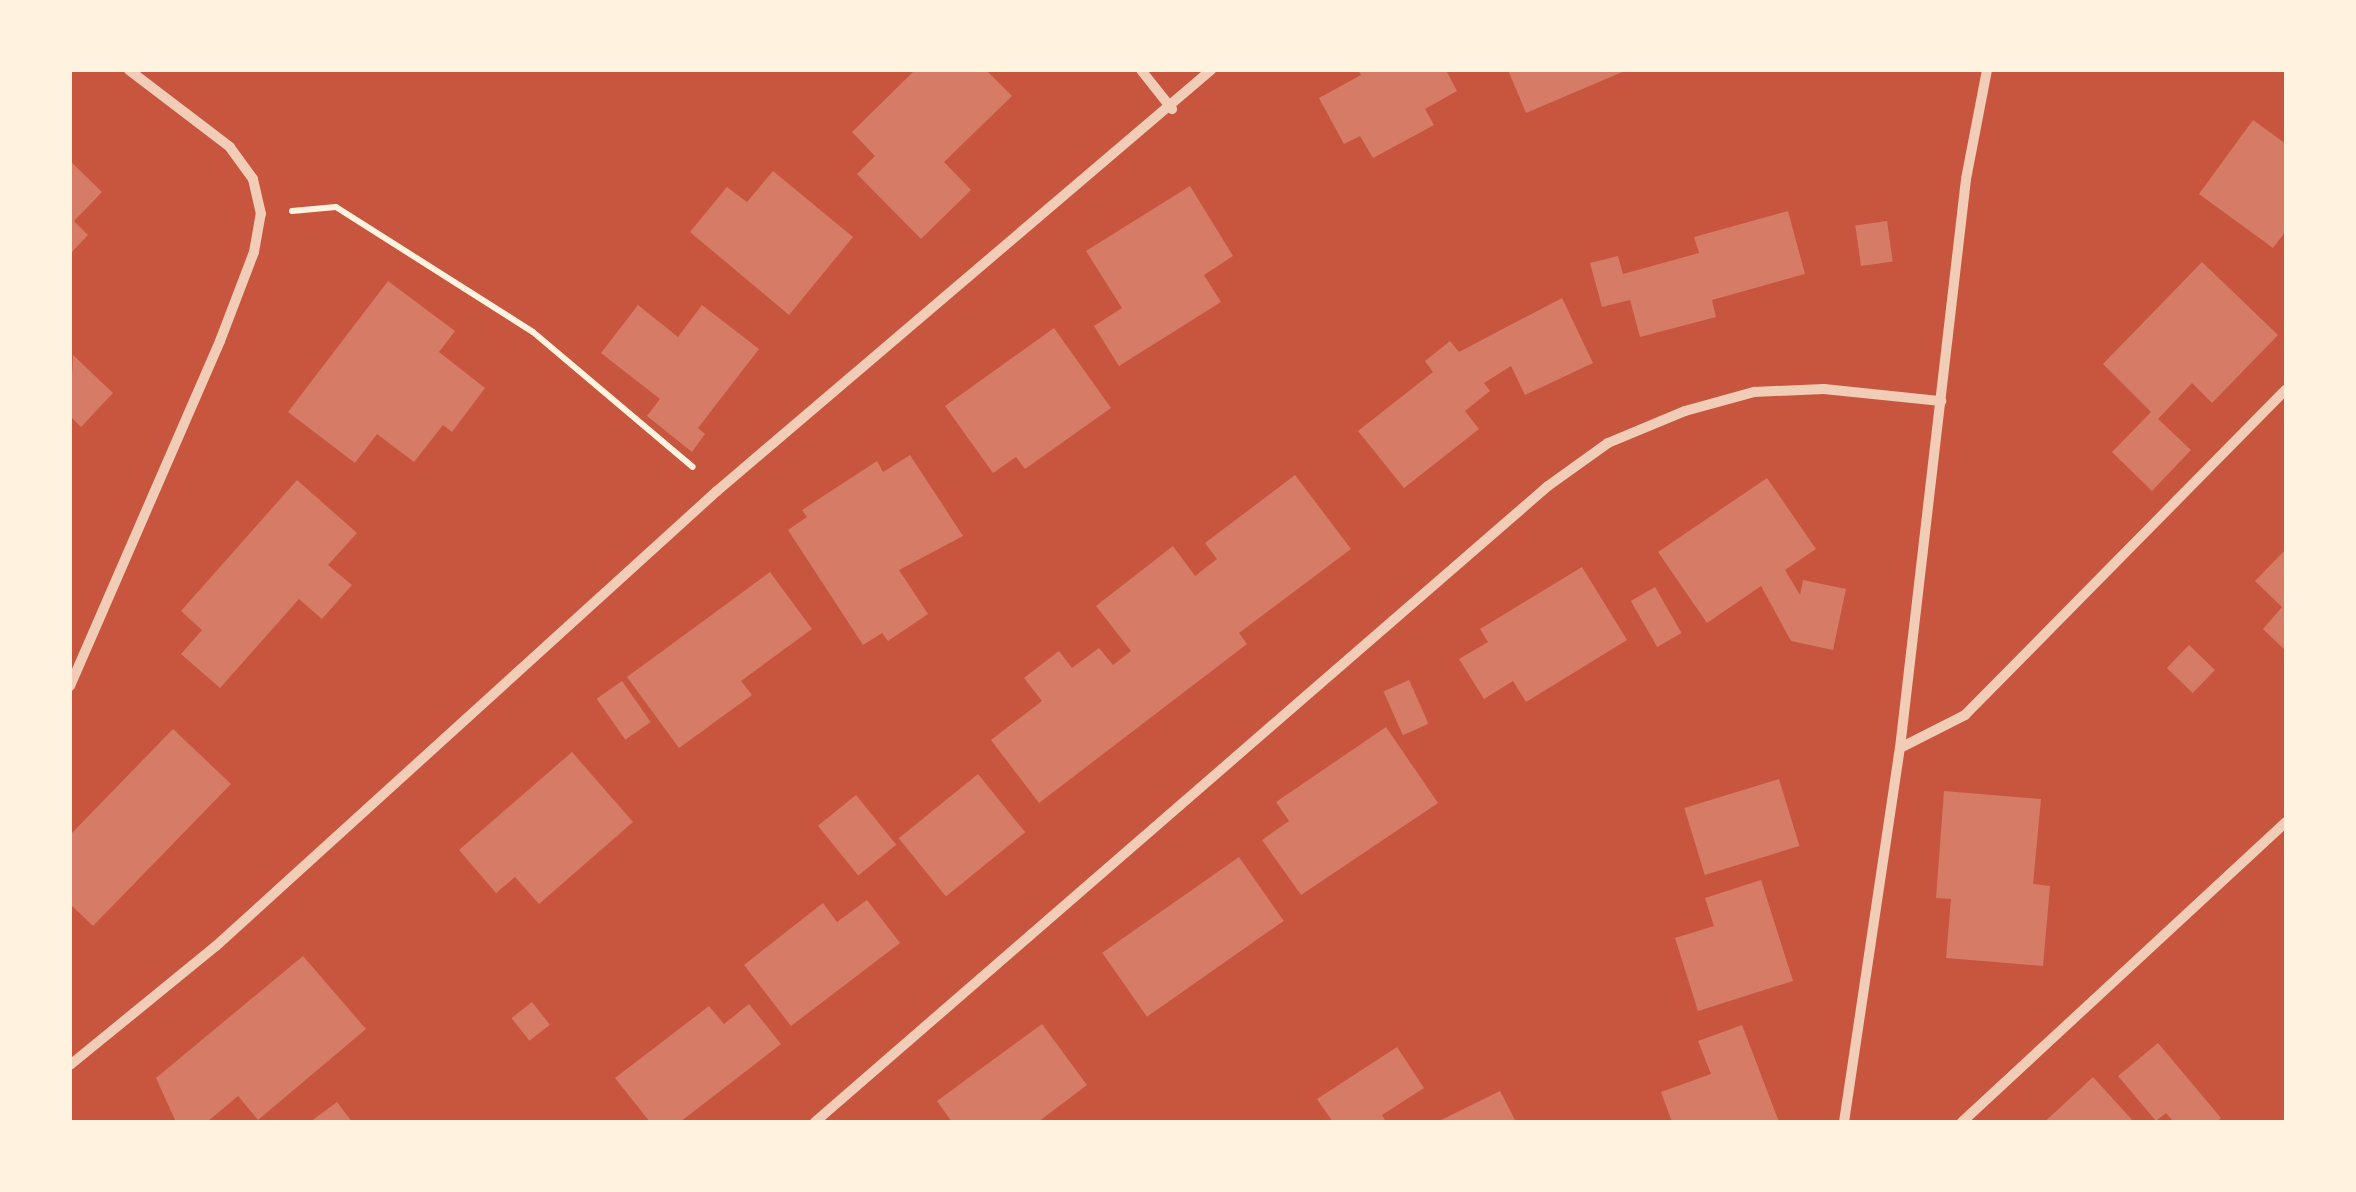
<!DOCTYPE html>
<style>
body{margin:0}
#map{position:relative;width:2356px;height:1192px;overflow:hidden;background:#c8553d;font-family:"Fira Sans",sans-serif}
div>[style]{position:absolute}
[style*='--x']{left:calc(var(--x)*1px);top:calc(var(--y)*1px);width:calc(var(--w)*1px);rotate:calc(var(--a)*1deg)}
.building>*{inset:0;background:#d67c66;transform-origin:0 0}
.path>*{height:6px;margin:-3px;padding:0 3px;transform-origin:3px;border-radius:3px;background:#fff3e0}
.minor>*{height:10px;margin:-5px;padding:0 5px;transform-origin:5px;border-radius:5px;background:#f1ccb7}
span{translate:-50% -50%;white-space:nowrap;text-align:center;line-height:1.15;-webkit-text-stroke:10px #fff3e0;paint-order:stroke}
.frame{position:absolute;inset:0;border:72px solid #fff3e0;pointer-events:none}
</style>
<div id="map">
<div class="building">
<div style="clip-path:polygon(915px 70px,986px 70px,1012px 96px,944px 162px,971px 190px,921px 239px,857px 174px,875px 156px,852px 132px)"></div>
<div style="clip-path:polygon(1358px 70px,1446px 70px,1457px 91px,1425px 109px,1434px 125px,1373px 158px,1360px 136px,1344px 144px,1319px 98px,1361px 75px)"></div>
<div style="clip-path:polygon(1508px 70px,1627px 70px,1526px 113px)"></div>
<div style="clip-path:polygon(2253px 120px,2286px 144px,2286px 231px,2273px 248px,2199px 194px)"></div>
<div style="clip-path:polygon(70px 161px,102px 192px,74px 221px,88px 235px,70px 254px)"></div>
<div style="clip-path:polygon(773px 171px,853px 237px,789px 315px,690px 232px,727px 187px,747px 202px)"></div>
<div style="clip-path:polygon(1190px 186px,1233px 256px,1204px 275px,1221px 302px,1119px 366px,1094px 326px,1122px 308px,1086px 251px)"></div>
<div style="clip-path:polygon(1788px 211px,1805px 274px,1712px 300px,1716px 317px,1640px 337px,1630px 300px,1602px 307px,1590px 263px,1618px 256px,1623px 274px,1699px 253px,1694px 237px)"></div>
<div style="left:1887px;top:221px;width:41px;height:32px;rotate:82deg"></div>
<div style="clip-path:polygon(2202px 262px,2278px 335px,2212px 403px,2192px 383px,2158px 419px,2191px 450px,2152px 491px,2112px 452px,2151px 412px,2103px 364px)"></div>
<div style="clip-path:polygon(388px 281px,455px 331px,439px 352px,485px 388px,452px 432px,443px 425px,414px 462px,377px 434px,355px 463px,288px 412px)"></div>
<div style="clip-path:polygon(1562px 298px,1593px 363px,1525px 395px,1511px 366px,1484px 383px,1490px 391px,1465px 411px,1479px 429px,1404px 488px,1358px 431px,1433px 372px,1425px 361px,1450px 341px,1459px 352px)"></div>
<div style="clip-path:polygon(638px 305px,678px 337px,702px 305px,759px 349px,698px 428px,705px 434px,692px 452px,647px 416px,660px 399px,601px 353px)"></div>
<div style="clip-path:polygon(1054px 328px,1111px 408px,1025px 469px,1016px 457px,993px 473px,945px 406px)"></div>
<div style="clip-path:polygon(73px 355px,113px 393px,81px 427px,70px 416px)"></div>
<div style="clip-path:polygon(910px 455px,963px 536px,899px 570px,928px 614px,888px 641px,882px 633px,863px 645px,788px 530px,807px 517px,802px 510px,877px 461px,883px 472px)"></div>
<div style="clip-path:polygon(1295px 475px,1351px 549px,1239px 633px,1247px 644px,1039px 803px,991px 740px,1042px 701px,1024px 678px,1059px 651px,1072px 668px,1099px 648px,1113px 665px,1131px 651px,1096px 606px,1173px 546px,1195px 576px,1217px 559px,1205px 543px)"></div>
<div style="clip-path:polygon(1767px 478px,1816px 549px,1785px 570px,1800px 595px,1803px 580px,1846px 589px,1833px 650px,1791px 641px,1761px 586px,1707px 623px,1658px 552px)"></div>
<div style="clip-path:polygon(297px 480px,357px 533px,328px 565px,352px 585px,322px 619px,299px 599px,220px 688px,181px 654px,202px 630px,181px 611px)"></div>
<div style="clip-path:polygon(2286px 549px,2286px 651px,2263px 629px,2282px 607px,2255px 581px)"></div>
<div style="clip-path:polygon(1582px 567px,1627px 640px,1526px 702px,1513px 681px,1484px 699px,1459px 659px,1488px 642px,1480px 629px)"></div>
<div style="clip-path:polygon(770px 572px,812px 629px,741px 681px,752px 695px,679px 748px,627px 677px)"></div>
<div style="left:1655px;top:587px;width:53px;height:28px;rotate:60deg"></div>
<div style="left:2189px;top:645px;width:36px;height:32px;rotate:44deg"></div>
<div style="left:1409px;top:680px;width:48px;height:28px;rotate:66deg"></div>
<div style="left:622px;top:681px;width:50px;height:31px;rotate:55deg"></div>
<div style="clip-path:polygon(1386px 727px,1438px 803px,1301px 895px,1262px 840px,1289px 821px,1276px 802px)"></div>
<div style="clip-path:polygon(173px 729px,231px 784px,93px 926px,70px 904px,70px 835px)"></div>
<div style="clip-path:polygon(572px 752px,633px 822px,539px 904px,515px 877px,496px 893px,459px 850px)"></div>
<div style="left:978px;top:774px;width:75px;height:102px;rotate:51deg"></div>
<div style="left:1779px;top:779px;width:70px;height:99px;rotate:73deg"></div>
<div style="clip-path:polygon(1944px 791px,2041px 799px,2033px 884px,2050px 886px,2043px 966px,1946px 958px,1951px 899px,1936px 898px)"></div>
<div style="left:856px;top:795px;width:64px;height:49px;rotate:51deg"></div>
<div style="left:1239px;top:857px;width:78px;height:167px;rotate:55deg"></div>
<div style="clip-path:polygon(1761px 880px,1793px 981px,1698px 1011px,1675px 938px,1714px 926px,1705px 898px)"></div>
<div style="clip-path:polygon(867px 900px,900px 943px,791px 1026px,744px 965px,823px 903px,837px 922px)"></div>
<div style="clip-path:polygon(303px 956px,366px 1029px,258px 1120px,238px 1096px,207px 1122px,176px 1122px,156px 1078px)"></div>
<div style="left:532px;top:1002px;width:29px;height:26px;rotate:52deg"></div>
<div style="clip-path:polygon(749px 1004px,781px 1044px,680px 1122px,650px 1122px,615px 1078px,709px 1006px,724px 1024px)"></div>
<div style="clip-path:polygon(1042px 1024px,1087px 1085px,1038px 1122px,952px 1122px,937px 1101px)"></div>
<div style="clip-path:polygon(1742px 1025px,1779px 1122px,1672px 1122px,1661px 1092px,1711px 1074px,1698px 1041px)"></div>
<div style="clip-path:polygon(2158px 1043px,2221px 1118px,2217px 1122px,2174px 1122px,2166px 1113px,2156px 1121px,2118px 1076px)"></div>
<div style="clip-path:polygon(1397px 1047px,1424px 1088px,1382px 1115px,1386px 1122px,1333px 1122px,1317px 1099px)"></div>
<div style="clip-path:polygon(2093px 1077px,2134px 1122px,2044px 1122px,2051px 1116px)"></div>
<div style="clip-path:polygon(1500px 1091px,1516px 1122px,1437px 1122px)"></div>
<div style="clip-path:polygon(337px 1102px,352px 1122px,310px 1122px)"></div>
</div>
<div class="path">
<div style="--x:292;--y:211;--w:44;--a:-5.2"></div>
<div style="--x:336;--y:207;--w:233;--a:32.4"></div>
<div style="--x:533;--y:332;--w:209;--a:40.2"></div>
</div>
<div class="minor">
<div style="--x:1141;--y:70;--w:50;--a:51.5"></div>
<div style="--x:70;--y:686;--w:376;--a:-66.5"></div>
<div style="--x:220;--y:341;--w:95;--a:-69.1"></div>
<div style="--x:254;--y:252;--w:39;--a:-80"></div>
<div style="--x:261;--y:214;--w:36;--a:-103"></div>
<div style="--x:253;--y:179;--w:39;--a:-126"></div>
<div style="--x:230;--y:147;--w:127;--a:-142.7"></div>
<div style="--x:1900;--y:748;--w:73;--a:-26.9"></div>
<div style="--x:1965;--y:715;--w:457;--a:-45.4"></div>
<div style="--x:70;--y:1065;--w:188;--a:-39.2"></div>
<div style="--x:216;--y:946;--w:677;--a:-42.25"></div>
<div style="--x:717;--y:491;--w:649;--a:-40.44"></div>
<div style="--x:815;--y:1122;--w:970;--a:-40.95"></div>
<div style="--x:1548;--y:486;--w:74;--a:-35.6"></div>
<div style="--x:1608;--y:443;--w:83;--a:-22.6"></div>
<div style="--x:1685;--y:411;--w:72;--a:-15.4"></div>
<div style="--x:1754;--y:392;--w:70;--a:-2.5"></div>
<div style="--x:1824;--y:389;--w:118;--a:5.9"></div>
<div style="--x:1844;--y:1122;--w:378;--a:-81.5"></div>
<div style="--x:1900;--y:748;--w:573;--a:-83.38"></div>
<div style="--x:1966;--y:179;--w:111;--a:-79.1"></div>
<div style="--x:1962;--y:1122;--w:442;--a:-42.8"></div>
</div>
<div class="frame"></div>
</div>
